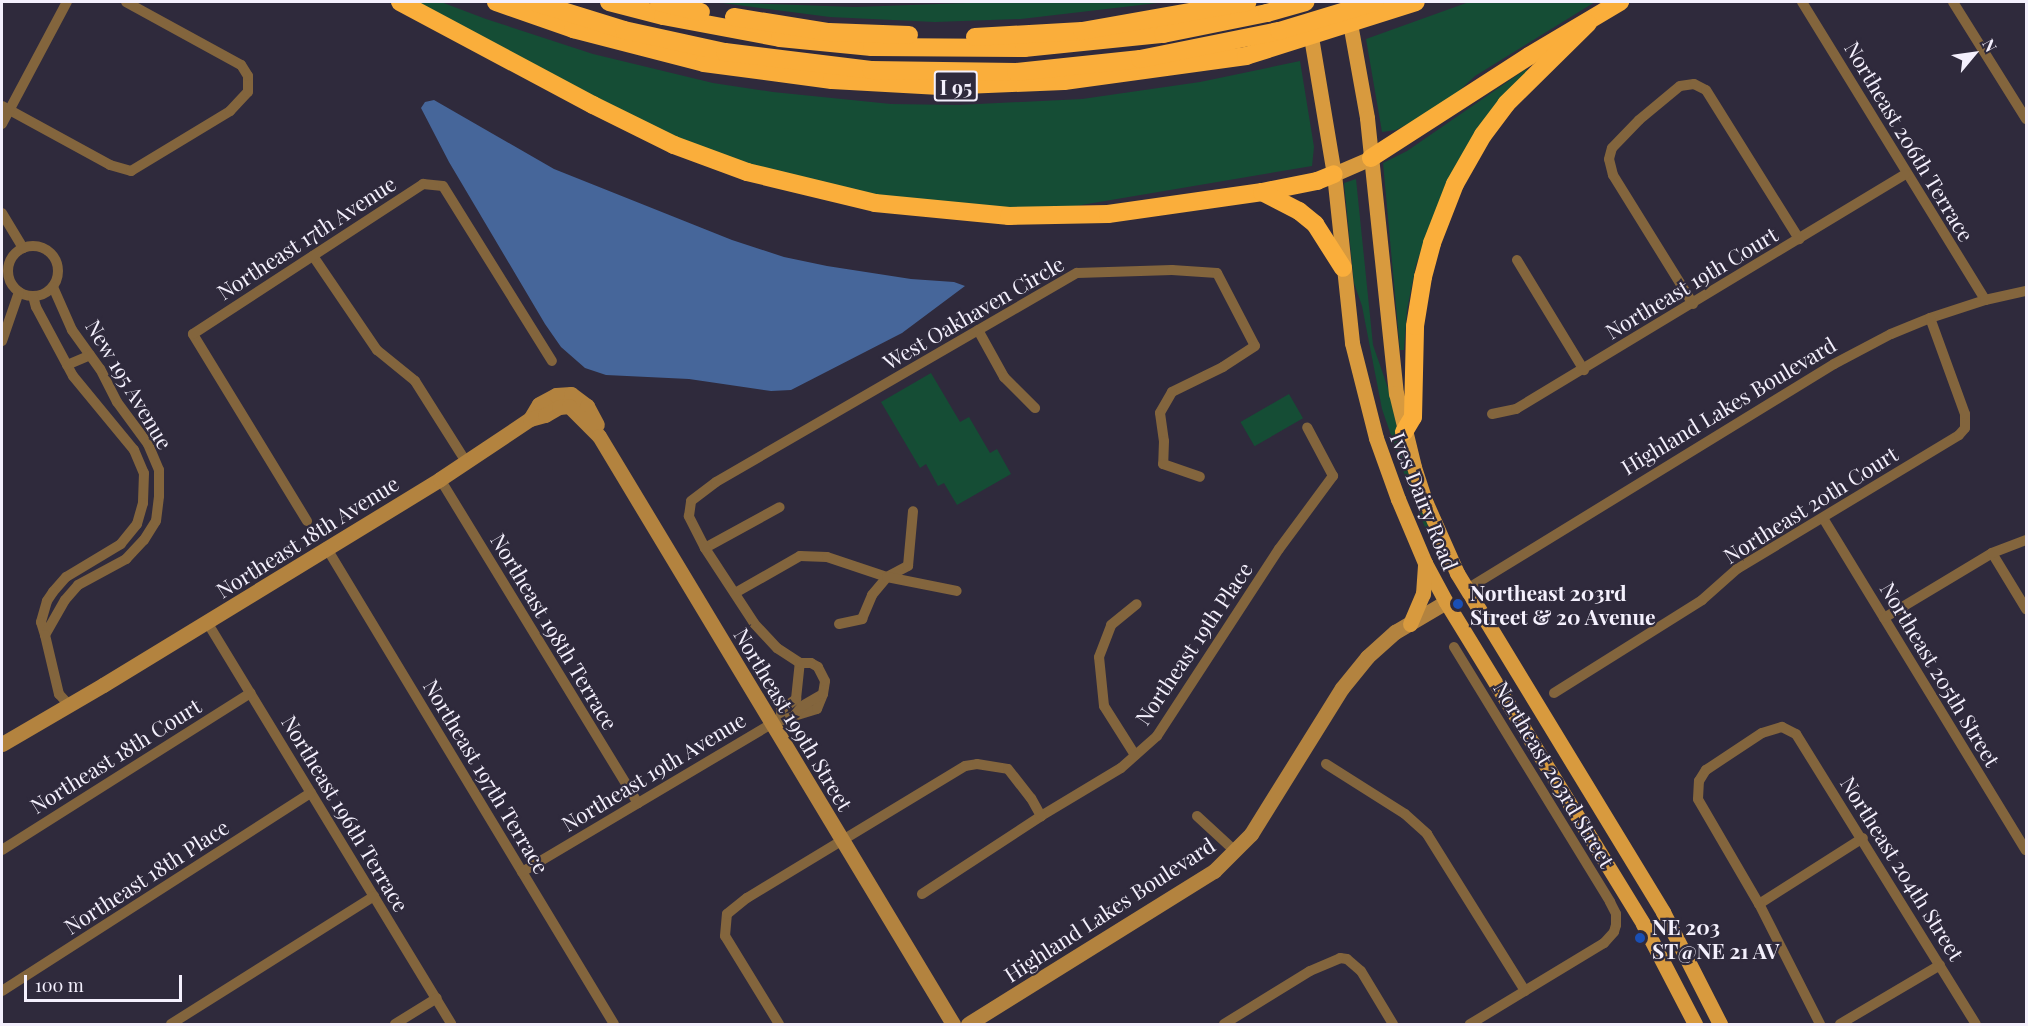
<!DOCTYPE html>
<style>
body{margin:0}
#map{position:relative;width:2028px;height:1026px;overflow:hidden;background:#2f2a3c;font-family:"Playfair Display",serif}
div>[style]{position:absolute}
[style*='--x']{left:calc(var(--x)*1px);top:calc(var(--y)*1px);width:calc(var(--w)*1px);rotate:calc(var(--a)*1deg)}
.green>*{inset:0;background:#154d35;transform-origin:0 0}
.water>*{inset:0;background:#46669a}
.street>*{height:10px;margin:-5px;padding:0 5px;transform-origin:5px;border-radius:5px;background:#83653d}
.street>.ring{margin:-5px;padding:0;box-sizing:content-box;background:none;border:10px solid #83653d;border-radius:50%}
.secondary>*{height:15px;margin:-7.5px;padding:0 7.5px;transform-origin:7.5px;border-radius:7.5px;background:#b3833f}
.primary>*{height:15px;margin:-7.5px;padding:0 7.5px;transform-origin:7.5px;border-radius:7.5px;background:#d89a3e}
.highway>*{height:18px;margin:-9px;padding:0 9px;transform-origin:9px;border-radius:9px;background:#faae3b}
.dots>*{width:16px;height:16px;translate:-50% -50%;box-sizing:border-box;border:3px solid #2f2a3c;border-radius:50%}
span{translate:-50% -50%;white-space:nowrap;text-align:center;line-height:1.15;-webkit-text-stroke:4.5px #2f2a3c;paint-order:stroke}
.shield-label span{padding:2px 4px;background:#2f2a3c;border:2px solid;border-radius:4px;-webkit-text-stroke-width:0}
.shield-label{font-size:20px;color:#f4f0fd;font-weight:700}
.street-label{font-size:21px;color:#f4f0fd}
.poi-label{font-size:21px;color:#f4f0fd;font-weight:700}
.left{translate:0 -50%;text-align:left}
.frame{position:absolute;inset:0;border:3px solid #f4f0fd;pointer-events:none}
.north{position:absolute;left:1944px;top:24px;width:60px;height:60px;-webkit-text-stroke:4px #2f2a3c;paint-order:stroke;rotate:61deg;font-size:16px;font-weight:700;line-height:24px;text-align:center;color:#f4f0fd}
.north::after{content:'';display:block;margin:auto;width:21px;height:27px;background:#f4f0fd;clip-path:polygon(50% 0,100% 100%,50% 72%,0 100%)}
.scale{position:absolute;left:24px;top:975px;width:158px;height:27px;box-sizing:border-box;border:3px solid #f4f0fd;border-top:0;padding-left:8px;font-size:18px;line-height:21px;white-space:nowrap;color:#f4f0fd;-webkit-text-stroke:4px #2f2a3c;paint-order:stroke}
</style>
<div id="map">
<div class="green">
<div style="clip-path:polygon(411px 2px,441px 2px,486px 19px,593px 54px,713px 83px,773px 92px,891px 104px,958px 105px,1082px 99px,1200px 82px,1300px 61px,1314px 147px,1312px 166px,1046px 211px,859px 196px,694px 149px)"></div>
<div style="clip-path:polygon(715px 2px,855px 7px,995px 2px,1166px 2px,1021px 19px,935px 22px,830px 17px)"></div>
<div style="clip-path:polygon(1469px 2px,1595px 2px,1475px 76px,1458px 92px,1410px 123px,1396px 130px,1382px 132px,1366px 39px)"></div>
<div style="clip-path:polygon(1526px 69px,1527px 71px,1430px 224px,1416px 265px,1407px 310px,1404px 350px,1400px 350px,1383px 163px,1407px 151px)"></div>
<div style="clip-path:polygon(1356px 179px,1373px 345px,1389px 391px,1405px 464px,1436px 547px,1434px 548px,1413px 499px,1382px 409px,1362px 306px,1354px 283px,1344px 183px)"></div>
<div style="clip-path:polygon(931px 373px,960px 422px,969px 417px,990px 453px,997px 449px,1011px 474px,957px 505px,944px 483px,938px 486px,926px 464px,920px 468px,881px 402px)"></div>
<div style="left:1289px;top:394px;width:28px;height:56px;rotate:60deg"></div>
</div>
<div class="water">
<div style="clip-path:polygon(434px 100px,554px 169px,732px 240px,784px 257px,827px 266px,911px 279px,954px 282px,965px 286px,902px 333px,791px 390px,771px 391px,689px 379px,606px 375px,585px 368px,561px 347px,545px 324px,449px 162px,421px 108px,425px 102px)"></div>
</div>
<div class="street">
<div style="--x:1802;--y:2;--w:350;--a:58.4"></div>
<div style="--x:1953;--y:2;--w:138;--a:58"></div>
<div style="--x:2;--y:106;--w:123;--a:28.6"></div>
<div style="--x:110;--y:165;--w:22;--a:16"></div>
<div style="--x:131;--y:171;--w:116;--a:-31.2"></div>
<div style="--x:230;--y:111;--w:26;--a:-47"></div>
<div style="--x:248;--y:92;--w:16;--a:-90"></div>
<div style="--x:248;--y:76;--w:13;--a:-122"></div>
<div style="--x:241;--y:65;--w:131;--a:-151.3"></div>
<div style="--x:2;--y:124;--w:138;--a:-62"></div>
<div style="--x:2;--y:213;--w:41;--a:59"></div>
<div class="ring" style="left:8px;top:246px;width:40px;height:40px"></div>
<div style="--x:313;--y:256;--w:114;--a:55.8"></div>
<div style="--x:377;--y:350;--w:49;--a:39.2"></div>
<div style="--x:415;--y:381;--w:93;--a:57.7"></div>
<div style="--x:1517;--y:260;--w:129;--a:58.7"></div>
<div style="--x:33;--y:296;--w:11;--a:75"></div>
<div style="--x:36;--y:307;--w:78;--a:61.8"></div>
<div style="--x:73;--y:376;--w:96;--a:50.5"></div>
<div style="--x:134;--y:450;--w:25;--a:67"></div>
<div style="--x:144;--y:473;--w:30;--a:92"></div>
<div style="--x:143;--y:503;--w:22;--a:106"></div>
<div style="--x:137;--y:524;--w:26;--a:129"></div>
<div style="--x:121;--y:544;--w:64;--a:149"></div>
<div style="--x:66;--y:577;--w:20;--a:131"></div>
<div style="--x:53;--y:592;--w:11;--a:124"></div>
<div style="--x:47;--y:601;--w:22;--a:106"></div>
<div style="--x:41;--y:622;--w:14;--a:73"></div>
<div style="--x:45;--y:635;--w:40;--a:-60.3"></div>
<div style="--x:65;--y:600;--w:20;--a:-49"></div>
<div style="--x:78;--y:585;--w:55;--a:-28.4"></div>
<div style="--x:126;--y:559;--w:26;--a:-47"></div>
<div style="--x:144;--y:540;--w:22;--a:-58"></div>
<div style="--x:156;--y:521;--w:25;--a:-83"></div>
<div style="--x:159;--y:496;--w:26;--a:-90"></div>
<div style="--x:159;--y:470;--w:28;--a:-113"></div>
<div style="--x:148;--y:444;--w:52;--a:-126.4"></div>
<div style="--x:117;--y:402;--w:37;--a:-117"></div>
<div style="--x:100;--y:369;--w:48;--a:-125.7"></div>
<div style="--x:72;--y:330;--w:47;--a:-113.8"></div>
<div style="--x:1693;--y:304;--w:152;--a:-121.8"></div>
<div style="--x:1613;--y:175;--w:16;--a:-104"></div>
<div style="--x:1609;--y:159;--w:11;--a:-75"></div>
<div style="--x:1612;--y:148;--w:39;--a:-46"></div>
<div style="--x:1639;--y:120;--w:53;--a:-39.7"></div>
<div style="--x:1680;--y:86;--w:14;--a:-8"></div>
<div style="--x:1694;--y:84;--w:13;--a:27"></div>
<div style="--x:1706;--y:90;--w:176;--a:58"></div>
<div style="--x:978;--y:330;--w:54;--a:61"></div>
<div style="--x:1004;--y:377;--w:44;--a:45"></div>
<div style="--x:2;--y:341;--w:52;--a:-70.9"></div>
<div style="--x:67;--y:365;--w:25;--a:-23"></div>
<div style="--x:1492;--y:414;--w:25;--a:-12"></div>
<div style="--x:1516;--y:409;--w:455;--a:-31.1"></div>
<div style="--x:440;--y:479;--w:380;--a:58.6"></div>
<div style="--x:1823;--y:518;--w:389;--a:58.6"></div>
<div style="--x:307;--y:521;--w:219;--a:-121.4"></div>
<div style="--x:193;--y:334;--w:275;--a:-33.1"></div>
<div style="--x:423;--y:184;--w:20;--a:6"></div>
<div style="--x:443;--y:186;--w:206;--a:58.1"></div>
<div style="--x:326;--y:547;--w:557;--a:58.88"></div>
<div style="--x:705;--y:548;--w:85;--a:-28.7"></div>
<div style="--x:1992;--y:553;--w:66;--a:58.7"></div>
<div style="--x:1467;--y:589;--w:430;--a:-31.5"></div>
<div style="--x:1834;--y:364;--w:64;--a:-27.8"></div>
<div style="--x:1891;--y:334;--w:42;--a:-22.3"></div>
<div style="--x:1930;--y:318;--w:58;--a:-18.1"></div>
<div style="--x:1985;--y:300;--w:42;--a:-12.4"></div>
<div style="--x:735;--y:593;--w:75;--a:-29.6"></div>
<div style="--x:800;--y:556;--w:27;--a:2"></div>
<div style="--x:827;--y:557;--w:63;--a:18.4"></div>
<div style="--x:887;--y:577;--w:24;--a:-28"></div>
<div style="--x:908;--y:566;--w:55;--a:-84.8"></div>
<div style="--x:1884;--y:618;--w:126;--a:-31"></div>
<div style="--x:1992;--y:553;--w:36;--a:-21"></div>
<div style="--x:207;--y:622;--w:470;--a:58.7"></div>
<div style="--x:839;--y:624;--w:24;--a:-12"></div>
<div style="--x:862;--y:619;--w:26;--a:-67"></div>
<div style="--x:872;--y:595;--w:23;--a:-50"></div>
<div style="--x:887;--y:577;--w:71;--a:11.3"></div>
<div style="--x:45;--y:635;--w:61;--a:76.7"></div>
<div style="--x:59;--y:694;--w:15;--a:48"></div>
<div style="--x:1454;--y:647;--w:299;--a:58.5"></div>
<div style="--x:1610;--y:902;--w:13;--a:63"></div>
<div style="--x:1616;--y:914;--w:11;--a:90"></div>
<div style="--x:1616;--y:925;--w:7;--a:106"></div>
<div style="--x:1614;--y:932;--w:15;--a:132"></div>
<div style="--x:1604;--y:943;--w:157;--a:148.8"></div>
<div style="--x:1554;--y:693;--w:175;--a:-32.1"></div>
<div style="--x:1702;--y:600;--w:47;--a:-41.5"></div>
<div style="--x:1737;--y:569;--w:259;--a:-31.1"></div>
<div style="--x:1959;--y:435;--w:9;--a:-49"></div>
<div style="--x:1965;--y:428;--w:14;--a:-90"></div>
<div style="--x:1965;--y:414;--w:102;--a:-110"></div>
<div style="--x:794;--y:716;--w:24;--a:-17"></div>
<div style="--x:817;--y:709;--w:16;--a:-68"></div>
<div style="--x:781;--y:718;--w:8;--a:-90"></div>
<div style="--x:781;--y:710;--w:19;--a:-36"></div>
<div style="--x:796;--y:699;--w:36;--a:-84"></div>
<div style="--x:800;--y:663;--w:27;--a:-147"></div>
<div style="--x:777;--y:648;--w:34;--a:-133"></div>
<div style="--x:754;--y:623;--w:90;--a:-123.2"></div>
<div style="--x:705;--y:548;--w:36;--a:-117"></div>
<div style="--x:689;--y:516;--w:15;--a:-82"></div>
<div style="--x:691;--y:501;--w:31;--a:-37"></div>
<div style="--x:716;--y:482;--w:417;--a:-30.1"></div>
<div style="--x:1077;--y:273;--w:95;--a:-1.8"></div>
<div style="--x:1172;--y:270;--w:45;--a:3.8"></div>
<div style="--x:1217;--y:273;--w:82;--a:62.5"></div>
<div style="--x:1255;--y:346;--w:38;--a:147"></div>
<div style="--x:1223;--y:367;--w:57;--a:153.9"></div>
<div style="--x:1172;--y:392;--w:24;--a:120"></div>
<div style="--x:1160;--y:413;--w:28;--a:82"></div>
<div style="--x:1164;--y:441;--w:23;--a:92"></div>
<div style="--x:1163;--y:464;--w:39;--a:19"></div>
<div style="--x:1135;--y:755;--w:58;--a:-122.3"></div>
<div style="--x:1104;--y:706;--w:49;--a:-95.8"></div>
<div style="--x:1099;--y:657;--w:34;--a:-69"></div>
<div style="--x:1111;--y:625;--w:33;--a:-39"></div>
<div style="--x:1326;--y:764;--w:93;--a:32.3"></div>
<div style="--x:1405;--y:814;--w:30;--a:42"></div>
<div style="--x:1427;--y:834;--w:185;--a:58"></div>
<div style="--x:1197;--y:816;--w:52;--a:42.6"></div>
<div style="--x:2;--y:850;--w:294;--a:-32.3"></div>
<div style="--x:522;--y:872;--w:292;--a:-30.7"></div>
<div style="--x:773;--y:723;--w:22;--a:-18"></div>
<div style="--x:794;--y:716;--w:13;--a:-51"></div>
<div style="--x:802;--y:706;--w:24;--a:-30"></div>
<div style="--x:823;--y:694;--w:13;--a:-81"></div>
<div style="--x:825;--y:681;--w:16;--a:-117"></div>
<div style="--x:818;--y:667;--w:8;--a:-150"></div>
<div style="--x:811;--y:663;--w:11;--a:180"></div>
<div style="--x:922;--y:894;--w:142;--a:-33.2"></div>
<div style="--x:1041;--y:816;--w:93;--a:-31"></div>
<div style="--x:1121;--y:768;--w:48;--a:-41.6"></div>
<div style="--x:1157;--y:736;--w:223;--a:-56.9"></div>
<div style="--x:1279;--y:549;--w:91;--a:-53.5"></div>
<div style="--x:1333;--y:476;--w:55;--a:-118"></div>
<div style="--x:1759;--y:904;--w:123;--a:-32.4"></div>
<div style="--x:2;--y:991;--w:367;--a:-32.7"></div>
<div style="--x:171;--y:1024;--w:240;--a:-32.2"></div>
<div style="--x:395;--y:1024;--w:49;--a:-31.8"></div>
<div style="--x:779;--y:1024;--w:103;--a:-121.5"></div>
<div style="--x:725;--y:936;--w:22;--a:-85"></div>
<div style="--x:727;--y:914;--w:26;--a:-39"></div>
<div style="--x:747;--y:898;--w:255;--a:-31.2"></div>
<div style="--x:965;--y:766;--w:12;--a:-9"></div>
<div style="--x:977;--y:764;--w:31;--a:9"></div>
<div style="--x:1008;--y:769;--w:37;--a:52"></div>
<div style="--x:1031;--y:798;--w:21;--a:61"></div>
<div style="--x:1224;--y:1024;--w:101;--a:-31.6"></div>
<div style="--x:1310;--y:971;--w:33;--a:-23"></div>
<div style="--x:1340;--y:958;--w:7;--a:8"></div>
<div style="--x:1347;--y:959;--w:18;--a:41"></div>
<div style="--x:1361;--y:971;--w:62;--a:58.9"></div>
<div style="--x:1820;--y:1024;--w:135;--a:-116.9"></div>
<div style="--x:1759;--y:904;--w:121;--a:-120.2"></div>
<div style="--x:1698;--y:799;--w:18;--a:-87"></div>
<div style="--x:1699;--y:781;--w:13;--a:-58"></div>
<div style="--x:1706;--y:770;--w:67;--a:-33.5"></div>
<div style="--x:1762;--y:733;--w:21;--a:-17"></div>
<div style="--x:1782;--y:727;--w:16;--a:27"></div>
<div style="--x:1796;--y:734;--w:341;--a:58.2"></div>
<div style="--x:1840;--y:1024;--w:116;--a:-30.5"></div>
</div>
<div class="secondary">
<div style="--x:530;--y:419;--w:17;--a:-59"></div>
<div style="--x:539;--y:404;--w:19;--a:-28"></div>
<div style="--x:556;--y:395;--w:15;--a:-4"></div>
<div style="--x:571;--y:394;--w:20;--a:37"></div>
<div style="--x:587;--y:406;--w:21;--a:62"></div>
<div style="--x:2;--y:744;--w:117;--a:-30.3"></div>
<div style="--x:103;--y:685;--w:395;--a:-31.4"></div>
<div style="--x:440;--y:479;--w:108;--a:-33.7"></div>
<div style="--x:530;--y:419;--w:16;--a:-15"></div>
<div style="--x:545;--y:415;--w:16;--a:-30"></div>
<div style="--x:559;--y:407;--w:10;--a:-6"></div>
<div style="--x:569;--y:406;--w:42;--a:45"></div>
<div style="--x:599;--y:436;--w:686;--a:58.95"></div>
<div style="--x:968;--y:1024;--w:290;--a:-31.9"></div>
<div style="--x:1214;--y:871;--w:52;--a:-45"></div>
<div style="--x:1251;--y:834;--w:172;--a:-58.1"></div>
<div style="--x:1342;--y:688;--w:40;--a:-51"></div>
<div style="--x:1367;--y:657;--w:38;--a:-42"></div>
<div style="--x:1395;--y:632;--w:59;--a:-30.5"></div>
</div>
<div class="primary">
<div style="--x:1348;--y:12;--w:108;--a:79.8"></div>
<div style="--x:1367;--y:118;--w:277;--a:84"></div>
<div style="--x:1396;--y:393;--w:76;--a:76.3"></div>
<div style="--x:1414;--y:467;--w:38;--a:72"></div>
<div style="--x:1426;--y:503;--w:77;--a:66.1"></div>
<div style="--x:1457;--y:573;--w:397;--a:58.7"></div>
<div style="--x:1663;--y:912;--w:126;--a:63"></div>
<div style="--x:1309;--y:25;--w:151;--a:80.5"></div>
<div style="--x:1334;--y:174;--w:170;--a:83.9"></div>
<div style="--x:1352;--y:343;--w:98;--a:75.8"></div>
<div style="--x:1376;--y:438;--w:65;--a:70.2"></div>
<div style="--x:1398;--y:499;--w:69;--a:67.1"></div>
<div style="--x:1425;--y:563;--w:44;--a:61.7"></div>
<div style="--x:1446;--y:602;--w:377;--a:58.5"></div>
<div style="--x:1643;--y:924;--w:113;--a:62.5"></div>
<div style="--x:1334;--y:174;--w:40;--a:-23.4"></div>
<div style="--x:1410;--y:624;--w:33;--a:-67"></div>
<div style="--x:1423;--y:594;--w:31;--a:-86"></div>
</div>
<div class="highway">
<div style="--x:400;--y:2;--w:219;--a:28.1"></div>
<div style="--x:593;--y:105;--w:90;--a:26.3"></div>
<div style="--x:674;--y:145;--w:78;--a:20.3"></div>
<div style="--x:747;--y:172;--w:132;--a:13.6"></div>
<div style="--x:875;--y:203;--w:135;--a:5.5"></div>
<div style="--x:1009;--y:216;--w:99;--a:-1.2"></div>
<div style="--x:1108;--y:214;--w:156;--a:-8.1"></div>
<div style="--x:1262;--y:192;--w:56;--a:-11.3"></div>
<div style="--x:1317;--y:181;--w:18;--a:-22"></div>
<div style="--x:496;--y:2;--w:82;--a:19.3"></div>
<div style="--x:573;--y:29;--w:135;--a:14.5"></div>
<div style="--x:704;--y:63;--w:129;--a:7.6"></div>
<div style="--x:832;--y:80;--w:108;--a:3.2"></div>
<div style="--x:940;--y:86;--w:124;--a:-2.3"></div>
<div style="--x:1064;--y:81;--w:184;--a:-7.8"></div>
<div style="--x:1246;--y:56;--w:178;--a:-17.6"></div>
<div style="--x:534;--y:2;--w:94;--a:17.3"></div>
<div style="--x:624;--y:30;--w:103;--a:12.3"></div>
<div style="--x:725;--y:52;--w:147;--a:7"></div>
<div style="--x:871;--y:70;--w:145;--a:0.8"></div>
<div style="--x:1016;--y:72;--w:125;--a:-6"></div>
<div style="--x:1140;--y:59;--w:142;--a:-11.4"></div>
<div style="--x:1279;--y:31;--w:100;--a:-16.8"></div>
<div style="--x:609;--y:2;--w:56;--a:14.5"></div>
<div style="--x:663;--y:16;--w:119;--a:10.6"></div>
<div style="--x:780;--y:38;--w:92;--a:5.6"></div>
<div style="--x:872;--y:47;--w:152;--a:0.4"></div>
<div style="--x:1024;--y:48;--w:140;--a:-5.8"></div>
<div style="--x:1163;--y:34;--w:106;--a:-11.4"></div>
<div style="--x:1267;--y:13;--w:40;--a:-16"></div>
<div style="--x:659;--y:2;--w:43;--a:13.4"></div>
<div style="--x:734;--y:17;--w:96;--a:9"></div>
<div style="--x:829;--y:32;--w:80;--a:2.1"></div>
<div style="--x:975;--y:37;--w:107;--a:-3.2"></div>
<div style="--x:1082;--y:31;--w:168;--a:-10"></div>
<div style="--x:1371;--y:158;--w:188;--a:-32.8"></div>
<div style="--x:1529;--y:56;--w:106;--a:-30.7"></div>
<div style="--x:1262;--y:192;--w:42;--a:27.2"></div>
<div style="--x:1299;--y:211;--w:21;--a:39"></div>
<div style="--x:1315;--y:224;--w:52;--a:57.5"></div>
<div style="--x:1404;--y:432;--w:17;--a:-59"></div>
<div style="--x:1413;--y:417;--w:91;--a:-88.7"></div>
<div style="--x:1415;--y:326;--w:50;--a:-80.7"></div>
<div style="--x:1423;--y:277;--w:35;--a:-75"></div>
<div style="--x:1432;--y:243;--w:63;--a:-68.7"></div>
<div style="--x:1455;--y:184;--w:56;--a:-60.3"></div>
<div style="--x:1483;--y:135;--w:39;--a:-53"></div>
<div style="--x:1506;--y:104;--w:115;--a:-44.6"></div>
</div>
<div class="dots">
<div style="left:1458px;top:604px;background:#1a4fb4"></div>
<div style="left:1640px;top:938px;background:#1a4fb4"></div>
</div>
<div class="shield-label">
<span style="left:956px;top:86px">I 95</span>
</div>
<div class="street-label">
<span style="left:1910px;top:141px;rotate:59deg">Northeast 206th Terrace</span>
<span style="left:306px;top:237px;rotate:-33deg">Northeast 17th Avenue</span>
<span style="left:1691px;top:282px;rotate:-31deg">Northeast 19th Court</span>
<span style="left:973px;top:312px;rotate:-30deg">West Oakhaven Circle</span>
<span style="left:130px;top:384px;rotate:59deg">New 195 Avenue</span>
<span style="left:1728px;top:405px;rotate:-31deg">Highland Lakes Boulevard</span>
<span style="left:1425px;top:501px;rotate:68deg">Ives Dairy Road</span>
<span style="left:1810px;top:504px;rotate:-32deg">Northeast 20th Court</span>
<span style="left:307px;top:536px;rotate:-32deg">Northeast 18th Avenue</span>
<span style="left:555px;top:631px;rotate:59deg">Northeast 198th Terrace</span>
<span style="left:1193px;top:643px;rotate:-56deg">Northeast 19th Place</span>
<span style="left:1941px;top:674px;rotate:59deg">Northeast 205th Street</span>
<span style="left:794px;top:719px;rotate:59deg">Northeast 199th Street</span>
<span style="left:115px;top:755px;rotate:-32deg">Northeast 18th Court</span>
<span style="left:653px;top:771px;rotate:-31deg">Northeast 19th Avenue</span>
<span style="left:1555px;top:774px;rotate:59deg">Northeast 203rd Street</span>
<span style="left:487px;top:776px;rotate:59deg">Northeast 197th Terrace</span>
<span style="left:346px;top:813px;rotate:59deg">Northeast 196th Terrace</span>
<span style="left:1903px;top:868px;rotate:58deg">Northeast 204th Street</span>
<span style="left:146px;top:876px;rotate:-33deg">Northeast 18th Place</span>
<span style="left:1109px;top:909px;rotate:-33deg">Highland Lakes Boulevard</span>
</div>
<div class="poi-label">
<span class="left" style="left:1470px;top:604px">Northeast 203rd<br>Street &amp; 20 Avenue</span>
<span class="left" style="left:1652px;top:938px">NE 203<br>ST@NE 21 AV</span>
</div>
<div class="frame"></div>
<div class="north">N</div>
<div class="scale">100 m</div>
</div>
